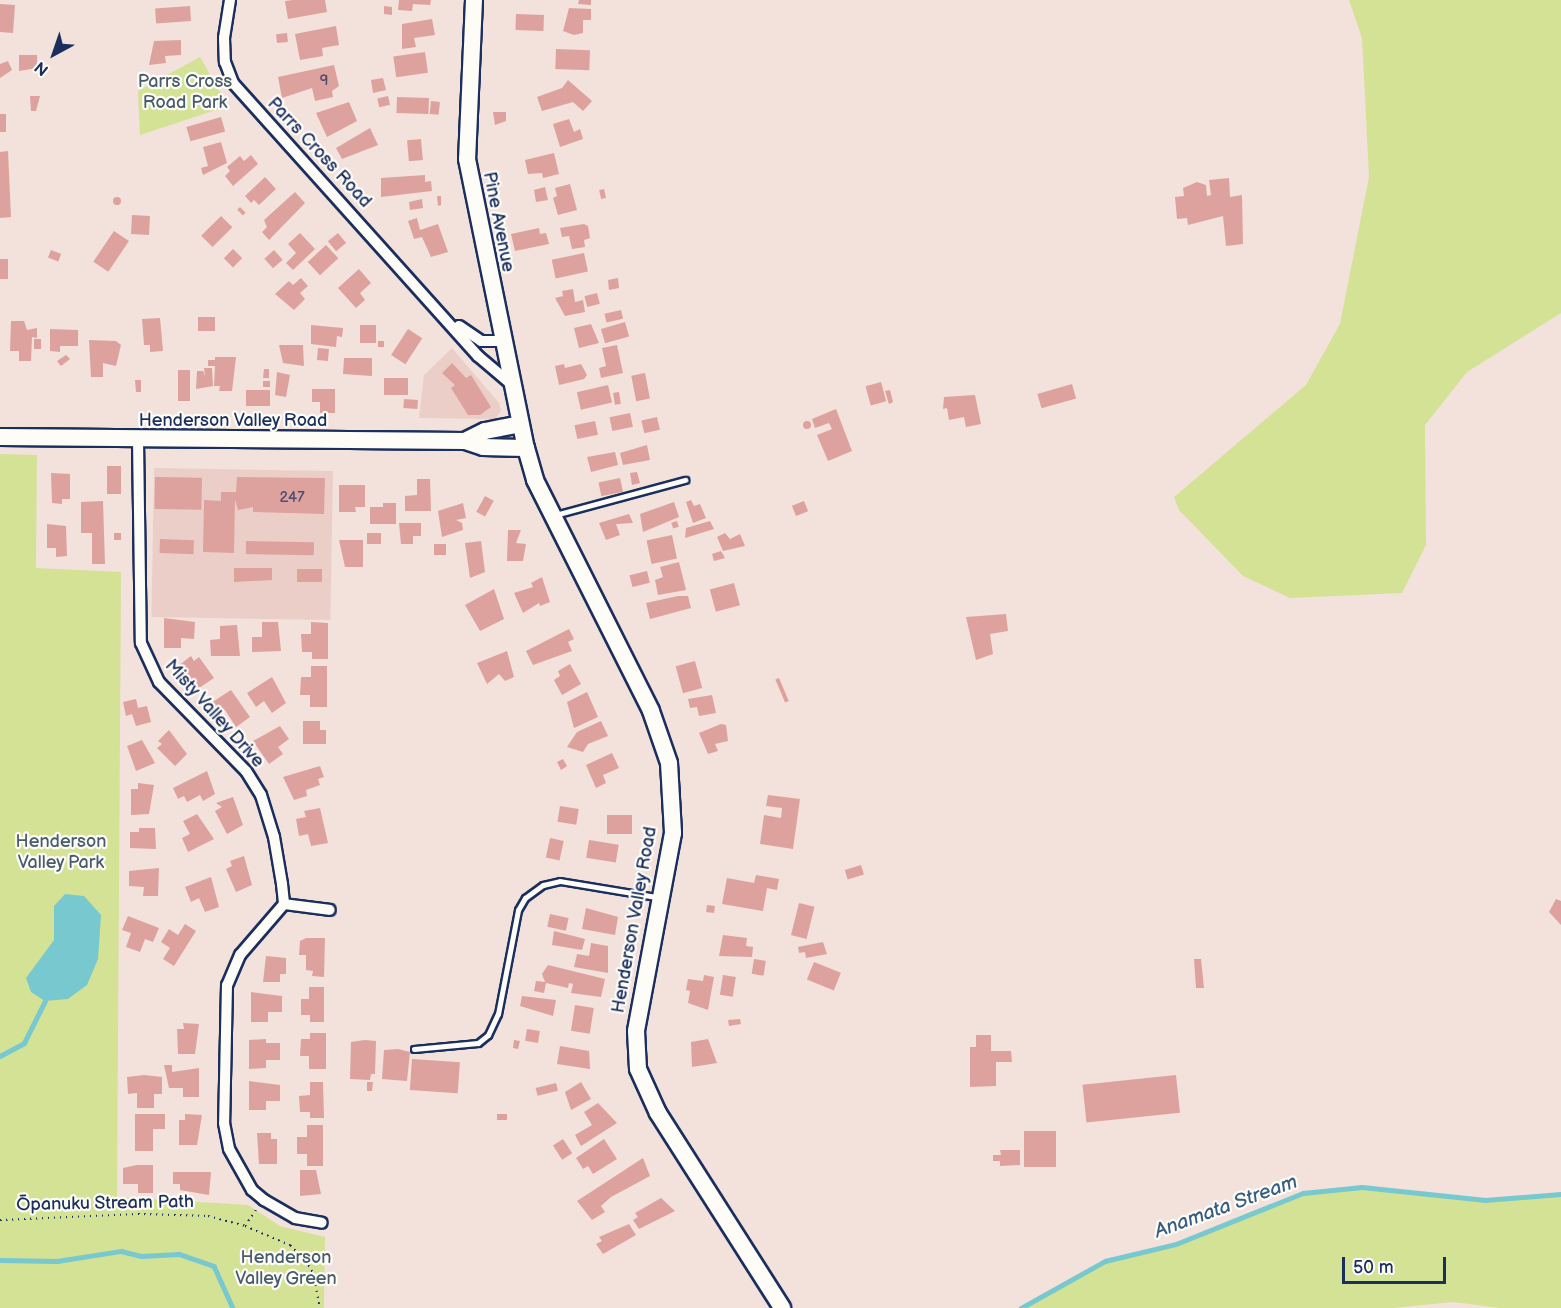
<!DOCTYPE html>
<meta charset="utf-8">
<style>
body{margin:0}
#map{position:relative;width:1561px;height:1308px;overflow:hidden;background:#f3e1dc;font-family:"Balsamiq Sans",sans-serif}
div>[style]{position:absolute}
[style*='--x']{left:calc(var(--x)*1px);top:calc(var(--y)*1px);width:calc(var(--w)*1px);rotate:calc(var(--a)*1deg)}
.built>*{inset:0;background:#eccec9;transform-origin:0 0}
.green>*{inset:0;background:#d3e295}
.water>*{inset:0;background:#77c8cf}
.stream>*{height:4.5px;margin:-2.25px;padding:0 2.25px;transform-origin:2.25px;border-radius:2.25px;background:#77c8cf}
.building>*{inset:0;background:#dda29e;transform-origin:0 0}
.round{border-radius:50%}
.path>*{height:2px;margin-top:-1px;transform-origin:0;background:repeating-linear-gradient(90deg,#1b2f5e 0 1.5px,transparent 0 6px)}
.roads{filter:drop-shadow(2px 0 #1b2f5e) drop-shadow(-2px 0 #1b2f5e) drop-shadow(0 2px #1b2f5e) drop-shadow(0 -2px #1b2f5e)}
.lane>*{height:5px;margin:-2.5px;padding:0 2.5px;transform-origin:2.5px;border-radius:2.5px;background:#fdfcf7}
.street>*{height:10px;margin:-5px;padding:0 5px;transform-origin:5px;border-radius:5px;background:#fdfcf7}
.secondary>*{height:16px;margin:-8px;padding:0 8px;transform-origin:8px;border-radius:8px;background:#fdfcf7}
span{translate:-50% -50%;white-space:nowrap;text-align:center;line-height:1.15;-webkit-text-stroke:4.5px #fdfcf7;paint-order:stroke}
.number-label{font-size:15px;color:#4c4c6e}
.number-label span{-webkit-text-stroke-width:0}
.park-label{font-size:18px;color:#495c6c}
.street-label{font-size:18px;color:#1b2f5e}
.water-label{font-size:20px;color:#375d80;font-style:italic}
.north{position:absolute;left:24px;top:24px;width:60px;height:60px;-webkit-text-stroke:4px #fdfcf7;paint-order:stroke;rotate:220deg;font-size:16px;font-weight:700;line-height:24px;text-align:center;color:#1b2f5e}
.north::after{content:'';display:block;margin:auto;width:21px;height:27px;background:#1b2f5e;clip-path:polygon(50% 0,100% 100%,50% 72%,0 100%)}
.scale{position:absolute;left:1342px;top:1257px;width:104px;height:27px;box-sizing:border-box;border:3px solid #1b2f5e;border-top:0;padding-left:8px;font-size:18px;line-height:21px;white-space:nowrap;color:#1b2f5e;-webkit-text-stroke:4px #fdfcf7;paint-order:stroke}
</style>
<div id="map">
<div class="built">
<div style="clip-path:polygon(452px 348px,499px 403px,501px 411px,495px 419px,419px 418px,424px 375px)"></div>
<div style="left:154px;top:468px;width:179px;height:149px;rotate:1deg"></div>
</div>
<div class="green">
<div style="clip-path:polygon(1349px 0,1561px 0,1561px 313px,1467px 372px,1425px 425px,1426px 545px,1402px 593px,1290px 598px,1243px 576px,1179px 510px,1174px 497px,1306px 385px,1340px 324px,1369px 177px,1362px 38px)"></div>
<div style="clip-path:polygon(200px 57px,228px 106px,140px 135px,138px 91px)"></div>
<div style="clip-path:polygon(0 454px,37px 455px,36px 568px,121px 572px,117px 1197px,248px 1205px,280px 1226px,325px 1237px,324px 1308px,0 1308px)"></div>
<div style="clip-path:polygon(1362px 1187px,1485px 1200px,1561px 1194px,1561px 1308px,1500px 1308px,1453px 1302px,1392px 1308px,1021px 1308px,1105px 1261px,1176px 1244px,1303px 1193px)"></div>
</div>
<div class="water">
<div style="clip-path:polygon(65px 894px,84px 896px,101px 915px,98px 959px,87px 985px,68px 999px,45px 1001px,31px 992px,26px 978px,54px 940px,54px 906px)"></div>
</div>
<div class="stream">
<div style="--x:0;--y:1056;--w:27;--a:-28"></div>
<div style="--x:24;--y:1043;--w:47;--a:-63.4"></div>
<div style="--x:0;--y:1260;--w:57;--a:1"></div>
<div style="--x:57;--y:1261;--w:65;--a:-8.9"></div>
<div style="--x:121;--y:1251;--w:21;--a:14"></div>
<div style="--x:141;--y:1256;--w:38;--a:-3"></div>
<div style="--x:179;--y:1254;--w:37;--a:19"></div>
<div style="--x:214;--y:1266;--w:46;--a:65.7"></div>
<div style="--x:1021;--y:1308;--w:96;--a:-29.2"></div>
<div style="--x:1105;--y:1261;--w:73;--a:-13.5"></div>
<div style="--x:1176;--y:1244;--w:137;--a:-21.9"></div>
<div style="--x:1303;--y:1193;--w:59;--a:-5.8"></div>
<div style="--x:1362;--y:1187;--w:124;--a:6"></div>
<div style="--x:1485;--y:1200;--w:76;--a:-4.5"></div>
</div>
<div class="building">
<div style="clip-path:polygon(293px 0,325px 0,327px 12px,288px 19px,285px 1px)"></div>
<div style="clip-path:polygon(399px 0,431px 0,430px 5px,413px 4px,412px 11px,398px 10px)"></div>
<div style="clip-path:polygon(579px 0,591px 0,591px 5px,578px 4px)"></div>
<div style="left:0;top:4px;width:15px;height:28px;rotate:4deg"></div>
<div style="left:190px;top:6px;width:15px;height:35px;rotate:86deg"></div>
<div style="clip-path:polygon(384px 6px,392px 7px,392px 15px,384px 14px)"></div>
<div style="clip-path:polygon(569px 8px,591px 9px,591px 20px,583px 20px,583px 33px,574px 35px,563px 31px)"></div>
<div style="left:516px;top:14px;width:28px;height:16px;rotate:2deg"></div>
<div style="clip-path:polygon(432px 19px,435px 35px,414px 38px,416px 47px,402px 49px,402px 24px)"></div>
<div style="clip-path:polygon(336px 26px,339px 45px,322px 48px,323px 56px,300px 60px,295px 34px)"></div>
<div style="left:287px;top:33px;width:9px;height:11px;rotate:84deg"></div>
<div style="clip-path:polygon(181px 40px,181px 55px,165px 56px,166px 63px,149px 65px,154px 41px)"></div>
<div style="left:556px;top:49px;width:34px;height:20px;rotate:2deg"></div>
<div style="left:425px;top:52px;width:21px;height:32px;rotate:82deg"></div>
<div style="clip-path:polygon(19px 55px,37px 55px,37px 68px,19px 71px)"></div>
<div style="clip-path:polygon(8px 61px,12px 70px,0 78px,0 64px)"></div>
<div style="clip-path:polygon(334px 65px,339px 86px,332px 91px,333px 97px,315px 101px,312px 88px,282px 98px,278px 77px)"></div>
<div style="clip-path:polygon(383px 78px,386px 90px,373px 93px,371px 80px)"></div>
<div style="clip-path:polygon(568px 80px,592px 101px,583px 111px,573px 102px,542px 111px,537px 97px,562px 88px)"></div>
<div style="clip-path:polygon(30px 96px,40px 96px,36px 111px,31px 111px)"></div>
<div style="left:388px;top:96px;width:9px;height:11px;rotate:77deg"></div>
<div style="left:397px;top:97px;width:32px;height:16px;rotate:2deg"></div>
<div style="left:431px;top:101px;width:9px;height:13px;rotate:6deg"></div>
<div style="clip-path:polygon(349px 102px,357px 121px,327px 137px,316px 113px)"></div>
<div style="clip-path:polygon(493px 112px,506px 112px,506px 121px,495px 125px)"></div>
<div style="left:0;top:114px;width:6px;height:18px"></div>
<div style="left:221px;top:117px;width:15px;height:36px;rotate:74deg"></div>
<div style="clip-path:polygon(569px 119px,574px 132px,580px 129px,583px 139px,560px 147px,553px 124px)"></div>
<div style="clip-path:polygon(370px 128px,378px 145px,342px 159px,336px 148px)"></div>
<div style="left:421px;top:139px;width:21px;height:14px;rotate:85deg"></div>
<div style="clip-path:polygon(221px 142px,227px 163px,203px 175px,201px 168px,208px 166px,203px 147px)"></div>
<div style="clip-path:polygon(8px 151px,11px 217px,0 218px,0 152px)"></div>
<div style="clip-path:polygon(554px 153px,559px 174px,543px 178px,542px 173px,528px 174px,525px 160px)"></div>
<div style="clip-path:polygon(251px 155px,258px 164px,233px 186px,225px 176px,230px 171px,227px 167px,240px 156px,244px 161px)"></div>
<div style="clip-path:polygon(425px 175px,425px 182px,431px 181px,432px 191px,381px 197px,381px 178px)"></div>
<div style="clip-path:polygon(265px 177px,276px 189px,259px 205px,254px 200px,251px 203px,245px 196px)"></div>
<div style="clip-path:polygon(1229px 178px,1230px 197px,1242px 195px,1243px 244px,1226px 246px,1223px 216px,1188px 225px,1187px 218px,1177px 219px,1175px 197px,1184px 196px,1183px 188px,1197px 182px,1206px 185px,1207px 196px,1211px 195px,1209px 180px)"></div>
<div style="clip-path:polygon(570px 184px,577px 210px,558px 215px,553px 198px,557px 196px,555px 188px)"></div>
<div style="clip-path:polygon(545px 187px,548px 200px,536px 202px,534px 190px)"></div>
<div style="left:604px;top:189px;width:9px;height:5px;rotate:77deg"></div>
<div style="clip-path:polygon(295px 192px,305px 203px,269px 240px,262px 232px,267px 227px,264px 220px)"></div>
<div style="clip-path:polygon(437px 196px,441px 196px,441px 205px,438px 206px)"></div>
<div class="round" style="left:113px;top:197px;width:8px;height:8px"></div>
<div style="clip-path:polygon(422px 199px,423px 208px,410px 210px,409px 202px)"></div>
<div style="left:240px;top:207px;width:8px;height:4px;rotate:45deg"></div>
<div style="left:132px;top:215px;width:18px;height:19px;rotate:3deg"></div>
<div style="left:221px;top:216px;width:16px;height:28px;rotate:45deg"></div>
<div style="clip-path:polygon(417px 218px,420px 230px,438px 224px,448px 252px,431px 257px,422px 237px,414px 239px,408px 221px)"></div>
<div style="clip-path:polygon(584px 224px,588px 226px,590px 238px,584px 240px,585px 247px,572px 249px,569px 236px,562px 237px,560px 228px)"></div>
<div style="clip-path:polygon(539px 228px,540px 234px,546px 233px,549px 244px,515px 251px,511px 234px)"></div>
<div style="left:114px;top:231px;width:18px;height:37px;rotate:34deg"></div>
<div style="clip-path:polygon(300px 233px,315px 249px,293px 270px,286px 263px,296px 253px,288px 244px)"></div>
<div style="left:338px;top:233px;width:13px;height:13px;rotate:51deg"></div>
<div style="left:326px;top:245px;width:18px;height:25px;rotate:47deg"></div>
<div style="left:233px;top:249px;width:13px;height:13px;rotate:45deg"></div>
<div style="left:51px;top:250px;width:11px;height:8px;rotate:22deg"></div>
<div style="left:274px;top:250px;width:13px;height:13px;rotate:48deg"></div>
<div style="left:584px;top:253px;width:19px;height:33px;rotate:78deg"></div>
<div style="left:0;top:259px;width:8px;height:20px"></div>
<div style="clip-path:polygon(359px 269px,371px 283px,360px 293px,365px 300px,356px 308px,338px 288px)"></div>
<div style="clip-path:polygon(301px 278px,308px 286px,300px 293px,305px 299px,294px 310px,275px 294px,289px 281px,293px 285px)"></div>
<div style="clip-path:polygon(618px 278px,619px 288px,609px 290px,608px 280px)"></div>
<div style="clip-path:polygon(573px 289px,575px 302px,583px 300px,585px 312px,565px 316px,555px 298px,563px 296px,562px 291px)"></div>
<div style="left:597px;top:293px;width:11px;height:13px;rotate:75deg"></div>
<div style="left:621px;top:310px;width:9px;height:17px;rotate:77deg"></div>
<div style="left:198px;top:317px;width:17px;height:14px"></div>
<div style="clip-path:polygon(160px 318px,163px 351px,150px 352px,150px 345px,144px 345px,142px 319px)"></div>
<div style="clip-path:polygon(11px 321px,24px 321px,27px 330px,37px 328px,37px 338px,32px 337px,31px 361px,19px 361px,19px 351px,10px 351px)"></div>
<div style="left:625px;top:322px;width:15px;height:25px;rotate:74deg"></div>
<div style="clip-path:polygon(591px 324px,599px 343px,579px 348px,574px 328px)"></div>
<div style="clip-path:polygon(311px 325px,343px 328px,342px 337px,337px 336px,336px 347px,311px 344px)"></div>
<div style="left:360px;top:325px;width:16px;height:18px"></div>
<div style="clip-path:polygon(50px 329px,78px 330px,78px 346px,60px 346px,60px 352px,50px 351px)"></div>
<div style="left:408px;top:329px;width:17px;height:31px;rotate:33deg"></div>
<div style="left:34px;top:339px;width:7px;height:10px"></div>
<div style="clip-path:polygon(89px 340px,116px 341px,121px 345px,116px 366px,103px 363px,103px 377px,91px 377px)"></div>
<div style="left:378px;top:341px;width:6px;height:6px"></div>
<div style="clip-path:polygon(279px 345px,303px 345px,304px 366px,283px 363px)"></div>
<div style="clip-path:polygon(617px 345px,623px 373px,601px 378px,599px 368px,606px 366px,602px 348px)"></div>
<div style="left:318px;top:348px;width:11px;height:12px;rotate:5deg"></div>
<div style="clip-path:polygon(66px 355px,70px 359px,61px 366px,57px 361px)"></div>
<div style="clip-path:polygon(215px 357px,236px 357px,232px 391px,219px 391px,220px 386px,214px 386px,215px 366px,208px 366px,208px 360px,215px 360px)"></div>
<div style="clip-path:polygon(344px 358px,372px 358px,372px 376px,343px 374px)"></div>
<div style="clip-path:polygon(452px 363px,466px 378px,471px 375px,491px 407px,480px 415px,468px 415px,451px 388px,455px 385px,442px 373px)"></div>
<div style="clip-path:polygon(564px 364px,565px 368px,581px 364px,587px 375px,584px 379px,559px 385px,555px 366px)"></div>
<div style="clip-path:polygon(204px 368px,212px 368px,213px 386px,196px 389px,197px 371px,203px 371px,205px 376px)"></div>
<div style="clip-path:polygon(264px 369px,269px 369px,269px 378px,263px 378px)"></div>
<div style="left:178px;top:370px;width:12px;height:31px"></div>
<div style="clip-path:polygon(277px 372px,290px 375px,286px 397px,275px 395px)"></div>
<div style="left:645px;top:373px;width:26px;height:14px;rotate:79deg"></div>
<div style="left:384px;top:378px;width:24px;height:17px"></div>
<div style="clip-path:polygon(135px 380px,141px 380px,141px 392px,136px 392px)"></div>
<div style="left:263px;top:381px;width:7px;height:6px"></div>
<div style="left:881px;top:382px;width:20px;height:16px;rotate:75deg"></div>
<div style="left:1072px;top:384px;width:15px;height:36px;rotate:74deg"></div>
<div style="left:608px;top:385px;width:18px;height:32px;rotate:77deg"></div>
<div style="clip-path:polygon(312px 389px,335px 389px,335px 413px,320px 413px,320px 402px,312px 402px)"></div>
<div style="left:246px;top:390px;width:24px;height:16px"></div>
<div style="clip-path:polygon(890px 390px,893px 402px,889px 404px,885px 391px)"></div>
<div style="left:619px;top:392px;width:12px;height:6px;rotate:81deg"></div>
<div style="clip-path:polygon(975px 395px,981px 424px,966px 427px,964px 417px,949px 420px,947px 408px,943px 409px,944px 397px)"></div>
<div style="left:404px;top:399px;width:14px;height:9px;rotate:4deg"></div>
<div style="clip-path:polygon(836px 409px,852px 451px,828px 461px,817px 435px,832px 429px,829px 423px,815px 428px,812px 419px)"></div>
<div style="left:630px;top:413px;width:14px;height:21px;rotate:78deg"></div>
<div style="left:657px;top:417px;width:13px;height:16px;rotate:77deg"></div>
<div class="round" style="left:803px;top:421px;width:8px;height:8px"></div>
<div style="left:595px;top:421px;width:14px;height:21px;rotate:78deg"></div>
<div style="clip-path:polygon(647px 445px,650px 460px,623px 465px,620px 453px)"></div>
<div style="clip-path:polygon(615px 452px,618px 465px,591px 472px,587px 457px)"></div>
<div style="left:107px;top:466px;width:14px;height:28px"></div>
<div style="clip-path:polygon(637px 472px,640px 483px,632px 485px,630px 473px)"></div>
<div style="clip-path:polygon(51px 473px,70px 474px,70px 499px,62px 499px,62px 504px,52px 503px)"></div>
<div style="left:155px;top:477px;width:47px;height:32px;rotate:1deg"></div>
<div style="clip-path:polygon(237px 477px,325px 478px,324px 514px,253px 512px,253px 507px,238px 510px,235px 500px,234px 553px,203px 552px,204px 500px,221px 501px,221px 492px,236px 492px)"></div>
<div style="left:620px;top:478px;width:14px;height:22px;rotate:78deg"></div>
<div style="clip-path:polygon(417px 479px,430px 479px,431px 511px,405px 511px,405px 496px,417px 495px)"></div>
<div style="clip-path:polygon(339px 485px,365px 485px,365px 507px,355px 507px,356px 512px,339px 512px)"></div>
<div style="left:485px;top:496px;width:10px;height:18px;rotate:29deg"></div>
<div style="clip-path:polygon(691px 500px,694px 506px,700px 504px,706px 518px,693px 523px,686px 502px)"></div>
<div style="clip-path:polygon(103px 501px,105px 564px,92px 564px,92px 533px,81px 533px,81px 502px)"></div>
<div style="left:804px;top:501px;width:11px;height:13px;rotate:68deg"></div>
<div style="clip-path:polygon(674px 502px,679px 517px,643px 532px,640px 514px)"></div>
<div style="clip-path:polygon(383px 503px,396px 503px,396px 524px,370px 524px,370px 507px,383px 507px)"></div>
<div style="clip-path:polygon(463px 503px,466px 518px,456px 520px,462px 523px,463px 530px,442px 537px,438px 511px)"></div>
<div style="clip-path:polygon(629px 514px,633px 523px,616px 524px,620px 535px,606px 540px,599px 523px)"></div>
<div style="left:677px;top:521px;width:6px;height:6px;rotate:72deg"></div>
<div style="clip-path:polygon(710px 521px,714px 529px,685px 538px,686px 528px)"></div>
<div style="clip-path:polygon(399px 523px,421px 523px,421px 536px,413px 536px,413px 544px,401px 544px)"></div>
<div style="clip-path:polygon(47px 524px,66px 526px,67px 556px,56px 557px,56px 548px,47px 548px)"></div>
<div style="clip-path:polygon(508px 530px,521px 530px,516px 543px,526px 544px,523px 561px,507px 561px)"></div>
<div style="left:114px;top:533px;width:7px;height:7px"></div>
<div style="left:367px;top:533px;width:14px;height:11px"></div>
<div style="clip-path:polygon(725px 533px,730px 539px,740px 534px,745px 546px,723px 551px,717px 537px)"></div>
<div style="left:672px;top:535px;width:24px;height:26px;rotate:78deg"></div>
<div style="left:160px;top:539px;width:34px;height:14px;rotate:2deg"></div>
<div style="clip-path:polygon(339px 540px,363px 540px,363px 567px,345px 567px)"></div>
<div style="left:246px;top:541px;width:68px;height:13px;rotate:1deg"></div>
<div style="clip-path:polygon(481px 541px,485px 572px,470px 578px,465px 543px)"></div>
<div style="left:434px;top:544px;width:12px;height:11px"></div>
<div style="clip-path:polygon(721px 551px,725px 558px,714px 561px,712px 554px)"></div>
<div style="clip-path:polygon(679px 562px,686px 590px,658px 595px,655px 580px,663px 577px,660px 567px)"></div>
<div style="clip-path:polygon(234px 568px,272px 568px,272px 580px,234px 582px)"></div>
<div style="left:297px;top:569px;width:25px;height:13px"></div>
<div style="left:647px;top:571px;width:12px;height:18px;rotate:76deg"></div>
<div style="clip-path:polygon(542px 577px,550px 602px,540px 606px,539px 603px,523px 613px,514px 593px,533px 587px,531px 583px)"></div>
<div style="left:734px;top:583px;width:23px;height:25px;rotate:75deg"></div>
<div style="clip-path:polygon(494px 589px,504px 619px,480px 631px,465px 605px)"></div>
<div style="clip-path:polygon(678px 596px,688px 596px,691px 608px,650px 619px,646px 603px)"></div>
<div style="clip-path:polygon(1006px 614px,1008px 631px,990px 634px,993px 654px,976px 660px,966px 617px)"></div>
<div style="clip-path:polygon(164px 618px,195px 622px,194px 639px,181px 638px,181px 648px,164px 648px)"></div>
<div style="clip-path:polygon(262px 622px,278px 622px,281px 651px,252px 652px,252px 637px,262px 637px)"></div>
<div style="clip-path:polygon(311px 622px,328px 623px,328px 659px,312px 659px,312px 652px,302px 652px,301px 634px,311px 634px)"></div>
<div style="clip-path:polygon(237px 625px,240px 656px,211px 656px,210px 640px,220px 639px,220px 626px)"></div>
<div style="clip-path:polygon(569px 629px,574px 639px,568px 642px,572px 651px,533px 665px,526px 651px)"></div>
<div style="clip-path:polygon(507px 651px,514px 677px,505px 681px,499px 674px,487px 684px,477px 663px)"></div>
<div style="clip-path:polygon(191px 656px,194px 661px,199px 657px,214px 678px,199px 688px,178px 666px)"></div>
<div style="left:695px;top:661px;width:28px;height:20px;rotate:75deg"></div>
<div style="clip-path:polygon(570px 664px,581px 684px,562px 695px,554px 680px,560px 676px,558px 671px)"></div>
<div style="clip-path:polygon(311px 666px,327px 666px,327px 707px,310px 707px,310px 695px,300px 695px,301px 677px,311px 677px)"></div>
<div style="clip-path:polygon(272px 677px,286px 703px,272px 713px,264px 701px,256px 707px,247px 693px)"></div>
<div style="left:779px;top:678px;width:25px;height:4px;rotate:67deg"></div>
<div style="clip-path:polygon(231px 690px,250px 717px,236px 727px,225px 710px,219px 714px,211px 703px)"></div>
<div style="clip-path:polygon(587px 692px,598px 717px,574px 728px,567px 702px)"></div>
<div style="clip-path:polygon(712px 695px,716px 713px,699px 716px,697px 707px,690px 708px,688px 699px)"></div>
<div style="clip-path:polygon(136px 699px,138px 708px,147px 706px,151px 722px,136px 726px,132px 714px,126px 716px,123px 702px)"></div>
<div style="clip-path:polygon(303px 721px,320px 721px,320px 730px,326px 730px,326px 744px,303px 744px)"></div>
<div style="clip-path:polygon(601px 721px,608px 736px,588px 744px,583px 752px,567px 747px,577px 732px)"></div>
<div style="clip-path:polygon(721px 724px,726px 725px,728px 741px,715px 744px,718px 751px,708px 754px,699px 733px)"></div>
<div style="clip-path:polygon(280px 726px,289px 739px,278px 747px,283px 754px,269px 764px,253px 741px)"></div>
<div style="clip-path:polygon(169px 730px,187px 754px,175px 766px,157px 748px,162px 744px,158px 741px)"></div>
<div style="clip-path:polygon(142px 740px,155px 763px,136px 771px,127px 746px)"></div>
<div style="clip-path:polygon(612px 753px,619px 768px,603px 775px,606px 783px,596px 788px,586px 765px)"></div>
<div style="clip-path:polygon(563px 759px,567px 766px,561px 770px,557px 762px)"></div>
<div style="clip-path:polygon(320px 766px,324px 777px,318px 779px,320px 785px,306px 790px,307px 796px,294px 800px,283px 777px)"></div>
<div style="clip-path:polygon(207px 771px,215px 794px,203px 801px,200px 795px,187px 802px,184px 796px,178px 799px,173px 788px)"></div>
<div style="clip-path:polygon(138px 783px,154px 785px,149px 814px,131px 815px,131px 789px,138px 789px)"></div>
<div style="clip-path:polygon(768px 795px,800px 799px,793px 849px,760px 844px,764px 815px,781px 818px,782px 808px,766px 806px)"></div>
<div style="clip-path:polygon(233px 797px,243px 825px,227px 834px,215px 811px,222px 807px,216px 803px)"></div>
<div style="left:560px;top:806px;width:19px;height:16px;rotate:9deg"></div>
<div style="clip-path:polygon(320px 808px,328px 843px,311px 846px,308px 834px,299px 836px,296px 819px,306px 817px,304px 811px)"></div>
<div style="clip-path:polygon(197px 814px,214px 839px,188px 852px,182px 838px,190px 834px,183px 821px)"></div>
<div style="left:632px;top:815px;width:19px;height:25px;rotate:90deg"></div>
<div style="clip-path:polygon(139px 828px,155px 828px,156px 849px,130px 848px,130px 832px,139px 832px)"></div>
<div style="left:550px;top:838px;width:14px;height:20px;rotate:12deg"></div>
<div style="left:589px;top:840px;width:30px;height:18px;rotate:9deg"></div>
<div style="clip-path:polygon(244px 856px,252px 885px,236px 892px,226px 869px,232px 866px,230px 861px)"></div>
<div style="left:861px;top:865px;width:10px;height:17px;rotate:73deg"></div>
<div style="clip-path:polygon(159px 868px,158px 896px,143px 896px,144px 887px,129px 886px,129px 871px)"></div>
<div style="clip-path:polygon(756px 875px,779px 879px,777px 890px,767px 888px,763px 911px,722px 904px,727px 878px,754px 883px)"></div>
<div style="clip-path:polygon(211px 877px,219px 907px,205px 912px,199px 898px,191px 902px,185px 887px)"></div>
<div style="clip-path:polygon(1556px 899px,1561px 901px,1561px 925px,1549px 912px)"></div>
<div style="left:799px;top:903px;width:16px;height:33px;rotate:14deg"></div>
<div style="left:707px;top:905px;width:8px;height:7px;rotate:7deg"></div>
<div style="clip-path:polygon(586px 908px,618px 917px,615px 935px,582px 929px)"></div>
<div style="left:550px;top:914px;width:19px;height:13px;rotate:12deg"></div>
<div style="clip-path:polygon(128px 916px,159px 928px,153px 942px,145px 939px,140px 952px,126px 947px,131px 933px,122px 930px)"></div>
<div style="clip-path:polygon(185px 924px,196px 931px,174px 966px,163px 959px,170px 948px,161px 942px,169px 929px,178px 935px)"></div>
<div style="clip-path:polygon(554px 931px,585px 939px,582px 950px,552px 945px)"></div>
<div style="clip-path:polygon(723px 935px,747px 938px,746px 946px,753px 947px,752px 957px,719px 956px)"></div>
<div style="clip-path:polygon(306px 938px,325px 938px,324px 977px,312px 976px,313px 971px,306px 970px,306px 955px,299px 955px,300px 941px)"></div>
<div style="clip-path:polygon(823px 942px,827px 954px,806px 958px,805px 952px,799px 953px,798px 947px)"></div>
<div style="clip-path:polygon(591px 943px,608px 946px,608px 973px,574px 967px,577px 954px,589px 956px)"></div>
<div style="clip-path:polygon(266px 956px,286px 958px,286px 974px,280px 974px,280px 982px,263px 982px)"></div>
<div style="left:754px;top:959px;width:12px;height:15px;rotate:9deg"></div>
<div style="clip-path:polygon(1194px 959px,1201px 959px,1204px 988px,1196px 988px)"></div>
<div style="left:814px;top:962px;width:29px;height:19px;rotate:22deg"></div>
<div style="clip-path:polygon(548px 965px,605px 979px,601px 997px,571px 993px,573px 984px,569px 983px,568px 988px,546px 983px,544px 993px,534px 991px,536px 981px,545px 982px,542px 974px)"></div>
<div style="clip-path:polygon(704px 975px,714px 977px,708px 1010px,688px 1003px,690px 991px,686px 990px,688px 979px,703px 981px)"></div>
<div style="left:723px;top:975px;width:13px;height:20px;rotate:9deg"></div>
<div style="clip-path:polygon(309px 987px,324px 987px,324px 1022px,310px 1022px,310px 1015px,301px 1015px,301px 999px,309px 999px)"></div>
<div style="clip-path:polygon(251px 992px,282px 996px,282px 1012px,268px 1012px,268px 1022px,251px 1022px)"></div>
<div style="clip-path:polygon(522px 996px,556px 1000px,553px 1016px,520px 1006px)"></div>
<div style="left:575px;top:1005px;width:19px;height:26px;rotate:9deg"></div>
<div style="clip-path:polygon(740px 1019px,741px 1024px,729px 1026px,728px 1020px)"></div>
<div style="clip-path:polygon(183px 1023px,199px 1024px,195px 1054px,178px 1054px,177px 1029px,184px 1029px)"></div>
<div style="left:527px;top:1029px;width:13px;height:12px;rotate:9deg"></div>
<div style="clip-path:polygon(310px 1033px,326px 1033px,326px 1069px,309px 1069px,309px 1056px,300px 1056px,301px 1039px,310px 1039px)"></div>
<div style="clip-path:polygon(976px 1035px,991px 1035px,991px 1051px,1011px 1051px,1012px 1062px,996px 1062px,996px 1086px,970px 1087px,970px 1047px,976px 1047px)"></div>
<div style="clip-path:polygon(266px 1039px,266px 1043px,280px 1043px,280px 1060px,266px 1060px,266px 1068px,249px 1069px,249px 1040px)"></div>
<div style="clip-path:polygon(708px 1039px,717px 1063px,692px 1067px,691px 1042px)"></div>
<div style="clip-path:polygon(365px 1040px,376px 1041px,375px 1074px,371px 1074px,370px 1080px,350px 1079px,351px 1042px)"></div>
<div style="clip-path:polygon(514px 1040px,520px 1041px,518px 1049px,513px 1048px)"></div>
<div style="clip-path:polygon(560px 1046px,589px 1051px,590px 1069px,557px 1064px)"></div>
<div style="clip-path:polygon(398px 1049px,410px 1052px,407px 1081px,382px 1079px,384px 1050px)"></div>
<div style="left:412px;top:1059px;width:48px;height:31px;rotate:4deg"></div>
<div style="clip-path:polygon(164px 1065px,172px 1065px,172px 1072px,199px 1068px,199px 1097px,183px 1097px,183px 1088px,169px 1088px)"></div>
<div style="clip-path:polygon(144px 1075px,162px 1077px,162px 1094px,154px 1094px,154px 1108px,137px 1108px,137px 1093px,128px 1094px,127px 1077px)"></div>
<div style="left:1176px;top:1075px;width:38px;height:94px;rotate:84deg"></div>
<div style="clip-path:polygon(249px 1081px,280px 1085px,280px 1101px,266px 1101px,266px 1110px,249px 1110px)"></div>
<div style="clip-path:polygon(310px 1082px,323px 1082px,324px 1118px,310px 1118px,310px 1112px,300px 1112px,299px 1096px,310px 1095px)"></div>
<div style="clip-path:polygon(367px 1082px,373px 1082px,372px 1091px,367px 1091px)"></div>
<div style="clip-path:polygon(581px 1082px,591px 1099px,571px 1110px,565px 1092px)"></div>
<div style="left:556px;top:1083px;width:8px;height:21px;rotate:76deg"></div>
<div style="clip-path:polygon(598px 1103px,617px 1123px,581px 1146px,575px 1135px,592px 1125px,584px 1112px)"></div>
<div style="clip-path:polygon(135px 1114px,165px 1114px,165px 1129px,153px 1129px,153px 1151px,135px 1151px)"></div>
<div style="clip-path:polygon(185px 1114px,202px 1115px,197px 1145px,179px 1145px,179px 1120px,185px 1120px)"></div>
<div style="left:497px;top:1114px;width:10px;height:6px"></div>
<div style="clip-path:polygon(307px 1125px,323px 1125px,323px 1166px,307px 1166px,307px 1154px,297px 1154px,297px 1137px,307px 1137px)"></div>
<div style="left:1024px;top:1131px;width:32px;height:36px"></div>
<div style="clip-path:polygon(257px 1133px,271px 1133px,271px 1139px,277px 1139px,277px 1164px,259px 1164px)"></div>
<div style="left:563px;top:1139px;width:17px;height:12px;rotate:57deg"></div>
<div style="clip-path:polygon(604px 1139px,617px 1159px,593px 1174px,588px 1166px,583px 1169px,576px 1158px)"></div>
<div style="clip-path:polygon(1000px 1150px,1020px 1150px,1020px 1165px,1000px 1166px,1000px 1161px,993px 1161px,993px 1155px,1001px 1155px)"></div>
<div style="clip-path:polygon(643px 1158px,650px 1176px,611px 1197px,601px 1206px,605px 1212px,592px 1220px,577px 1201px)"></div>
<div style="clip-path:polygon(137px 1165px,153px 1165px,153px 1193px,138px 1193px,138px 1184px,123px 1184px,123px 1168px)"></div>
<div style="clip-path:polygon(300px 1170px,316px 1170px,321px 1194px,300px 1196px)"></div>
<div style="clip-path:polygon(173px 1172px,211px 1172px,209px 1195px,180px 1190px,180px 1184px,173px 1184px)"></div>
<div style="clip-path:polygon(661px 1198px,675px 1211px,639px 1229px,633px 1220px,638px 1217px,635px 1213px)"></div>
<div style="clip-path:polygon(629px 1224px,636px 1235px,603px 1254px,596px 1244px,602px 1241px,599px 1237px)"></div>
</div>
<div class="path">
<div style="--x:256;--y:1210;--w:19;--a:125"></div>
<div style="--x:245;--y:1226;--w:49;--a:22.9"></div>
<div style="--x:290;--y:1245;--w:21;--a:45"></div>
<div style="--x:305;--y:1260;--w:15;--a:58"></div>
<div style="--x:313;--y:1273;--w:36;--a:79"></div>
<div style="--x:0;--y:1220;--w:138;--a:-2.5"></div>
<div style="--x:138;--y:1214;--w:70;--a:1.6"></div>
<div style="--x:208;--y:1216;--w:38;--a:15"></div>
</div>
<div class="roads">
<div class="lane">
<div style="--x:555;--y:515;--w:135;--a:-15.1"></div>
<div style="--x:414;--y:1049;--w:64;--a:-5.4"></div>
<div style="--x:478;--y:1043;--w:13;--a:-39"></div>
<div style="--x:488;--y:1035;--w:23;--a:-65"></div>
<div style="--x:498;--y:1014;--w:106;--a:-79.1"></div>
<div style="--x:518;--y:910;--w:14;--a:-60"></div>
<div style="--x:525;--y:898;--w:22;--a:-36"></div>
<div style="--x:543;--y:885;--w:17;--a:-13"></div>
<div style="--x:560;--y:881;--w:98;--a:9.4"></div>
</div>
<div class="street">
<div style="--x:230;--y:0;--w:38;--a:99"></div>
<div style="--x:224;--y:38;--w:24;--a:88"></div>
<div style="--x:225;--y:62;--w:22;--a:69"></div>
<div style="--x:233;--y:83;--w:367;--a:48.1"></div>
<div style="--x:478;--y:356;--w:42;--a:40.2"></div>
<div style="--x:459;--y:326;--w:27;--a:34"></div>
<div style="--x:481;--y:341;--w:20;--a:0"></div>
<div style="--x:138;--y:440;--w:203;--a:89.2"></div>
<div style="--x:141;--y:643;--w:43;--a:65.2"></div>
<div style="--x:159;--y:682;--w:124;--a:45.7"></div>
<div style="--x:246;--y:771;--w:28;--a:58"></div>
<div style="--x:261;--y:795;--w:44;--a:72.8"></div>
<div style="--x:274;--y:837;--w:48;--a:80.3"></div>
<div style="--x:282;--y:884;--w:20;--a:84"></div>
<div style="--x:284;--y:904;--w:67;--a:130.8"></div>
<div style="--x:240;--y:955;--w:33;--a:113"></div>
<div style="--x:227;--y:985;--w:138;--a:91.2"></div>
<div style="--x:224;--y:1123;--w:26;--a:79"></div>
<div style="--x:229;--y:1149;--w:47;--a:60.7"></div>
<div style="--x:252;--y:1190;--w:16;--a:40"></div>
<div style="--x:264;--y:1200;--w:36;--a:30"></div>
<div style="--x:295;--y:1218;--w:27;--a:10"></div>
<div style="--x:284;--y:904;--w:46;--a:7.4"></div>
</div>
<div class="secondary">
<div style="--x:474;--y:0;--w:159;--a:92.5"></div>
<div style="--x:467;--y:159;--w:295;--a:78.5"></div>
<div style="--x:526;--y:448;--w:33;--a:74"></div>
<div style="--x:535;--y:480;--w:258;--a:63.3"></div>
<div style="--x:651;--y:711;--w:55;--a:70.9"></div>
<div style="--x:669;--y:763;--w:70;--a:86.7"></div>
<div style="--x:673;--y:833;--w:201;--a:100.6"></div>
<div style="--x:636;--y:1031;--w:38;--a:87"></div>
<div style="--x:638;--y:1069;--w:48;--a:65.6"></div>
<div style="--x:658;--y:1113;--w:231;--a:57.5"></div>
<div style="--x:0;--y:437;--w:465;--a:0.5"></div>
<div style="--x:465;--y:441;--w:19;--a:18"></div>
<div style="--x:483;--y:447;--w:43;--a:1.3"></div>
<div style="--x:465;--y:441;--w:22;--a:-27"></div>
<div style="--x:485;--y:431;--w:36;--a:-11"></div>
</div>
</div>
<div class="number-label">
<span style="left:324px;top:81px">9</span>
<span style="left:292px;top:498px">247</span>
</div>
<div class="park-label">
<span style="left:185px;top:93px">Parrs Cross<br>Road Park</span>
<span style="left:61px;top:853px">Henderson<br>Valley Park</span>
<span style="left:286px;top:1269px">Henderson<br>Valley Green</span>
</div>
<div class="street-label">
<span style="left:319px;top:153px;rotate:47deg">Parrs Cross Road</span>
<span style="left:498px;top:222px;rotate:79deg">Pine Avenue</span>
<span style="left:233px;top:421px">Henderson Valley Road</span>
<span style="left:214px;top:714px;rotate:48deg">Misty Valley Drive</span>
<span style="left:635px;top:920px;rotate:-80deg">Henderson Valley Road</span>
<span style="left:105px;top:1204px;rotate:-1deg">Ōpanuku Stream Path</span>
</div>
<div class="water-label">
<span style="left:1226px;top:1207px;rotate:-20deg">Anamata Stream</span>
</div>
<div class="north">N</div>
<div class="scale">50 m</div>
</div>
